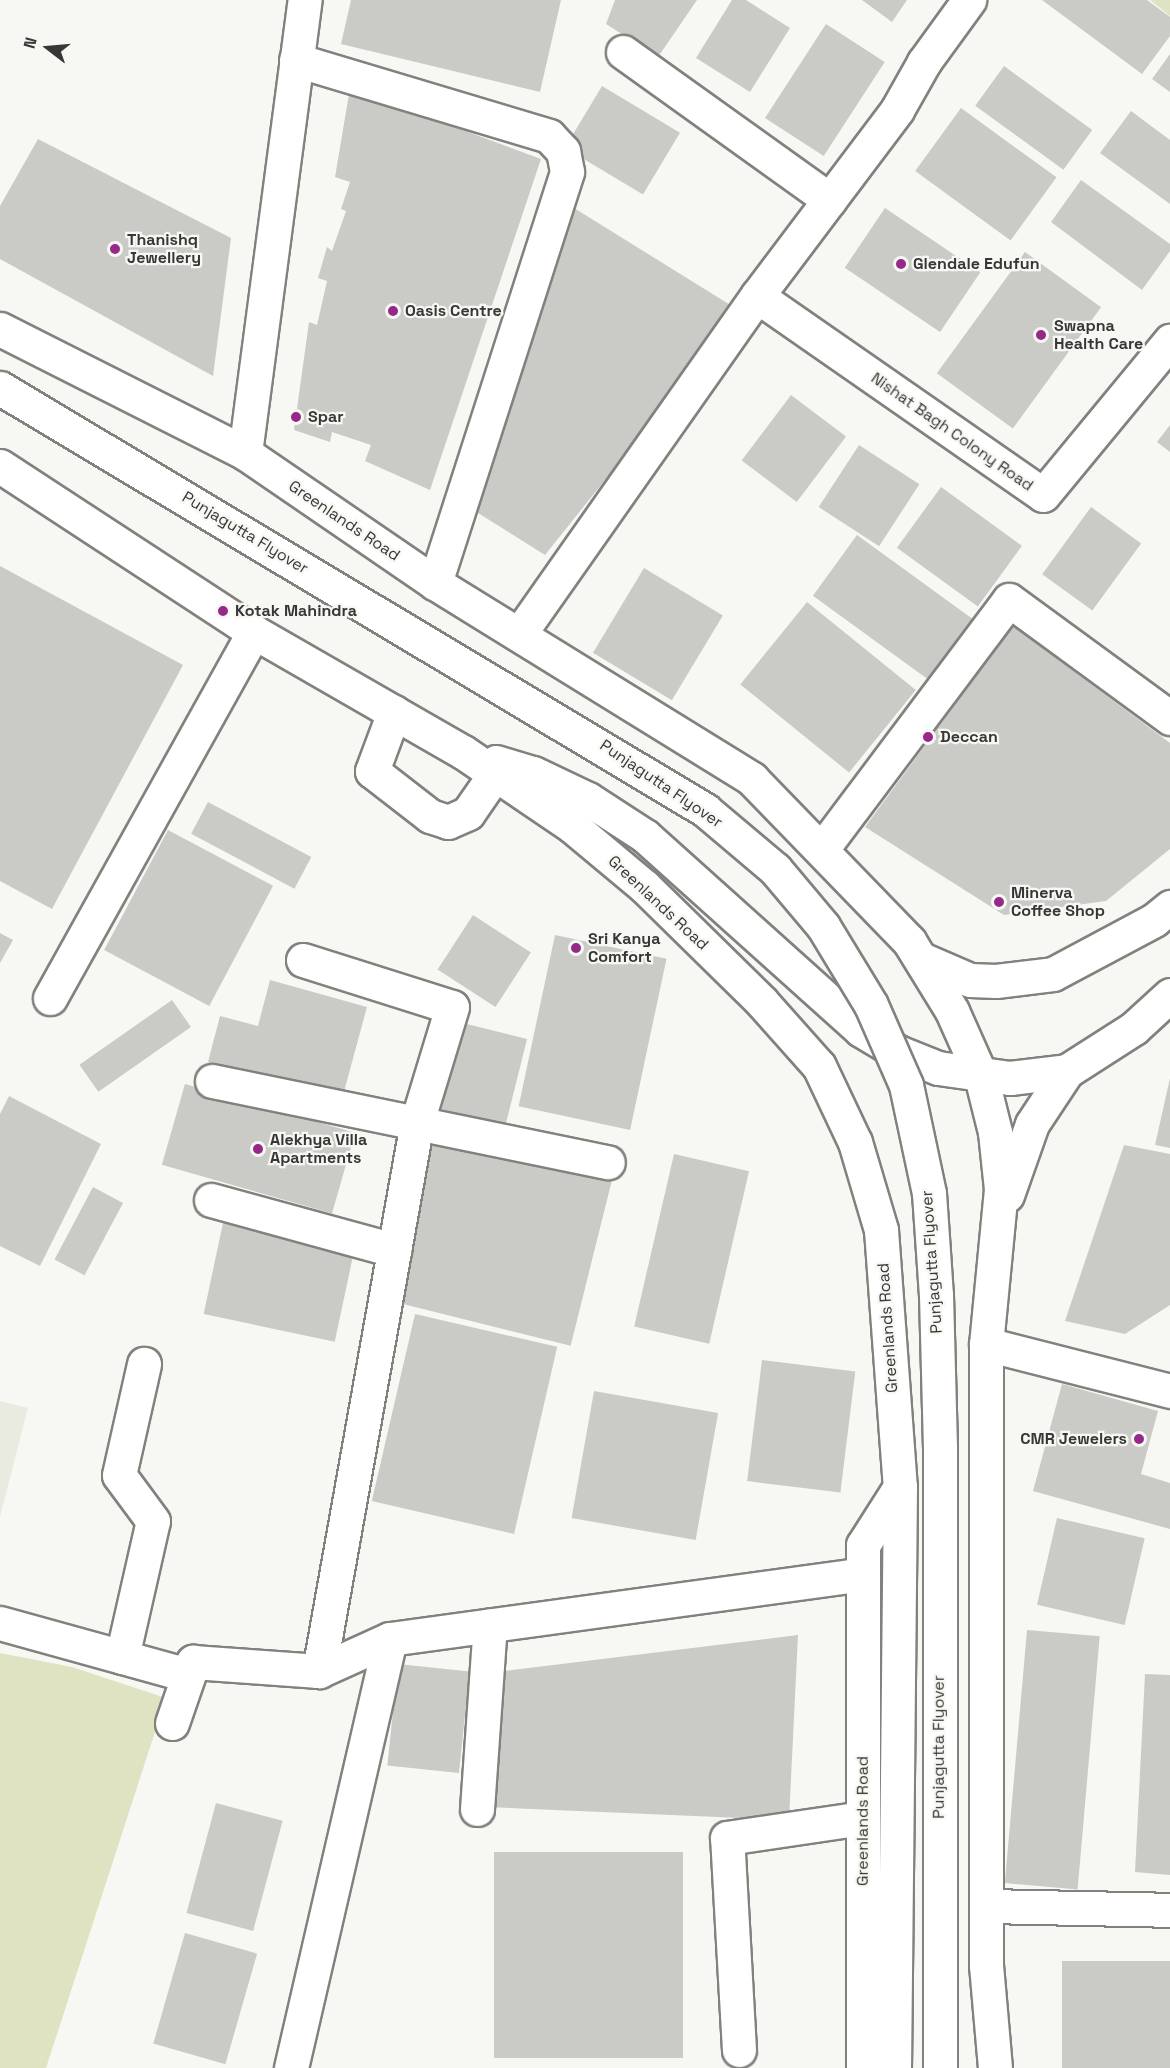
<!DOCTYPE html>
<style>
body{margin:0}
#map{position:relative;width:1170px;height:2068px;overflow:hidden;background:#f7f8f3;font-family:"Space Grotesk",sans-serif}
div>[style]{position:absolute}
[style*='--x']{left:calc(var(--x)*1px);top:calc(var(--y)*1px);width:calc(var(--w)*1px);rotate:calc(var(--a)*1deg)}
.built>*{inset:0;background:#eaebe0}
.green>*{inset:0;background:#e0e3c2}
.building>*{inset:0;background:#cacbc7;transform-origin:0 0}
.roads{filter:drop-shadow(2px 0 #81827e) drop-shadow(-2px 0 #81827e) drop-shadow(0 2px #81827e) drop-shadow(0 -2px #81827e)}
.minor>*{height:33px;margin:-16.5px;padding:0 16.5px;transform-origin:16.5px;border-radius:16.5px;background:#fff}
.major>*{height:33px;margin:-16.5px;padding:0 16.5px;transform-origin:16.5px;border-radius:16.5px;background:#fff}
.bridges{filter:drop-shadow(2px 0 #81827e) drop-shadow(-2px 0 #81827e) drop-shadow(0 2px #81827e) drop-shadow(0 -2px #81827e)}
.major-bridge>*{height:33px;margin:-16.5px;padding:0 16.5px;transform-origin:16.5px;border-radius:16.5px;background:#fff}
.dots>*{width:16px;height:16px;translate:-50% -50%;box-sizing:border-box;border:3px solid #f7f8f3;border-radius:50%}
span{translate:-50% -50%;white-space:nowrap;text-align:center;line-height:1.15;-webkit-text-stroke:4.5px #f7f8f3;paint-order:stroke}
.poi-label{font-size:16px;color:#373735;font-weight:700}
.left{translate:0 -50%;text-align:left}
.right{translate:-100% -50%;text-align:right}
.street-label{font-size:16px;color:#373735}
.north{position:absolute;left:18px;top:18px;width:60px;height:60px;-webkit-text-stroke:4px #f7f8f3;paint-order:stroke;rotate:286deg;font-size:16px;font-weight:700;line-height:24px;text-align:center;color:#373735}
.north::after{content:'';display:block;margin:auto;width:21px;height:27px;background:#373735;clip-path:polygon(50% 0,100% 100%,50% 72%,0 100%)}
</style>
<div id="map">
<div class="built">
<div style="clip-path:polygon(0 1401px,28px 1408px,0 1517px)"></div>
</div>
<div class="green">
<div style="clip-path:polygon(1150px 0,1170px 0,1170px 16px)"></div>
<div style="clip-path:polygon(0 1653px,72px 1667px,166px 1698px,46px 2068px,0 2068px)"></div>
</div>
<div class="building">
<div style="clip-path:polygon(351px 0,561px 0,540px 92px,341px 44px)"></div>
<div style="clip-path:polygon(615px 0,697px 0,658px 57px,606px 24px)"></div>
<div style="clip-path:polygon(732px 0,746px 0,790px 28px,750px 92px,696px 58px)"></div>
<div style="clip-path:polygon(862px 0,907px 0,892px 22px)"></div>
<div style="clip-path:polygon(1042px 0,1147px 0,1170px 17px,1170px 36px,1142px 74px)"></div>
<div style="left:826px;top:24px;width:70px;height:112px;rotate:33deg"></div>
<div style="clip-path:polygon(1170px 54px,1170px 92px,1152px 79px)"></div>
<div style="left:1004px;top:66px;width:109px;height:49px;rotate:36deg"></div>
<div style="left:602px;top:86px;width:91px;height:72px;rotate:31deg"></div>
<div style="clip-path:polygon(350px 88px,541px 159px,430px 490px,365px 461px,371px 445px,332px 432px,330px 442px,294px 430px,309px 322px,317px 325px,327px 281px,318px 278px,327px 247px,332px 251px,346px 211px,341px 209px,350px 182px,335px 177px)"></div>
<div style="left:961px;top:108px;width:118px;height:78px;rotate:36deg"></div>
<div style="clip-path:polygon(1131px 111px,1170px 140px,1170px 204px,1100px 153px)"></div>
<div style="clip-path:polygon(38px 139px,231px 238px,213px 376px,0 259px,0 206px)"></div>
<div style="clip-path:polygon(1081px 180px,1170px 244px,1170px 251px,1142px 290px,1051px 222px)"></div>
<div style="clip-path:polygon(574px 208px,740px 311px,545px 555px,467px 506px)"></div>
<div style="left:885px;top:208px;width:115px;height:72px;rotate:34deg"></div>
<div style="left:1025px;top:252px;width:94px;height:150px;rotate:36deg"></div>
<div style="left:791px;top:395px;width:69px;height:82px;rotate:37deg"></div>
<div style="clip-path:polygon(1170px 425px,1170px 452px,1157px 442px)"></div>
<div style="left:859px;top:445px;width:72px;height:74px;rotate:33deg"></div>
<div style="left:941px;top:487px;width:100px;height:75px;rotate:36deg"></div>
<div style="left:1091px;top:507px;width:62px;height:83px;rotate:36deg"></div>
<div style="left:857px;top:535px;width:148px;height:75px;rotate:36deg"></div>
<div style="clip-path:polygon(0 566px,183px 665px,52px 909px,0 881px)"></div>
<div style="left:644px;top:568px;width:92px;height:99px;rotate:31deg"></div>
<div style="left:807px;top:602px;width:140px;height:106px;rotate:39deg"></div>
<div style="clip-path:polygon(1013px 626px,1170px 743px,1170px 849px,1106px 901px,1004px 915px,865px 827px)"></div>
<div style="left:208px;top:802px;width:117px;height:36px;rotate:28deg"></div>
<div style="left:168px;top:830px;width:119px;height:136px;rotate:28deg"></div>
<div style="left:473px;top:915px;width:69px;height:65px;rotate:33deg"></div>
<div style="clip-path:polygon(0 933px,13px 940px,0 963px)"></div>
<div style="left:555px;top:935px;width:114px;height:175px;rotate:12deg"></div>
<div style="clip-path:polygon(270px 980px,367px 1007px,342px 1099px,208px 1062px,220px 1016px,258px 1026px)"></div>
<div style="left:172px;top:1000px;width:33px;height:113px;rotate:55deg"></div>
<div style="left:463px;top:1023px;width:66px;height:89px;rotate:14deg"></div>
<div style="clip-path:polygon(1170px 1078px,1170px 1148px,1155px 1145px)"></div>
<div style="left:185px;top:1084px;width:177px;height:84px;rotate:16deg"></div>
<div style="clip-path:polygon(9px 1096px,101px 1144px,40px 1266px,0 1246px,0 1114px)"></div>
<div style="left:432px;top:1133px;width:186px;height:173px;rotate:14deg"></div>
<div style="clip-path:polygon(1124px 1145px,1170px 1154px,1170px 1305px,1125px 1334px,1065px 1321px)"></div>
<div style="left:674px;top:1154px;width:77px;height:177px;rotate:13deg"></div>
<div style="left:93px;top:1187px;width:34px;height:82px;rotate:28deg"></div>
<div style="left:223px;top:1223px;width:134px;height:93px;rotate:12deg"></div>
<div style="left:415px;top:1314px;width:146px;height:192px;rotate:13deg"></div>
<div style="left:762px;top:1360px;width:94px;height:122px;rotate:7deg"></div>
<div style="clip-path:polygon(1062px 1384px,1158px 1411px,1141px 1474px,1170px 1483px,1170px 1529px,1033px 1491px)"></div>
<div style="left:594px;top:1391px;width:126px;height:129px;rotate:10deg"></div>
<div style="left:1057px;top:1518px;width:90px;height:89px;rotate:13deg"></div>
<div style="left:1027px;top:1630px;width:73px;height:254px;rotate:5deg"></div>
<div style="clip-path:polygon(798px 1635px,789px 1820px,487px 1807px,503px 1671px)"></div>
<div style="left:398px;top:1664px;width:72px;height:102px;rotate:6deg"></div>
<div style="clip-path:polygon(1145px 1674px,1170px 1675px,1170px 1875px,1135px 1872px)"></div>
<div style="left:216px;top:1803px;width:69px;height:114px;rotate:15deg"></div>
<div style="left:683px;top:1852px;width:206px;height:189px;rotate:90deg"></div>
<div style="left:185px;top:1933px;width:75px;height:115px;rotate:16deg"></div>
<div style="left:1170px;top:1961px;width:107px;height:108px;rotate:90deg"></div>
</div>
<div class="roads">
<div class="minor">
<div style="--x:623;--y:52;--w:254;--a:35.6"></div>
<div style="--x:296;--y:60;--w:264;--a:16.7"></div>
<div style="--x:549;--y:136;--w:21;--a:47"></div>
<div style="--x:563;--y:151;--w:21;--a:79"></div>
<div style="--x:567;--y:172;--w:432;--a:107.8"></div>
<div style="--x:757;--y:296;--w:348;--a:34.8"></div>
<div style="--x:1043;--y:495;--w:200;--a:-50.5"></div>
<div style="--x:245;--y:453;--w:457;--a:-82.5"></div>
<div style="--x:520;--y:633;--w:412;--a:-54.9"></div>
<div style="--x:757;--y:296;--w:233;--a:-53"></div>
<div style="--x:897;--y:110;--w:55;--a:-60.6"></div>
<div style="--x:924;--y:62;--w:77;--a:-54"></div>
<div style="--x:394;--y:712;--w:63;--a:110.4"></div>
<div style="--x:372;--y:771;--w:73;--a:37.8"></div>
<div style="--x:430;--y:816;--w:19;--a:18"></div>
<div style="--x:448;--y:822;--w:22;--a:-24"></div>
<div style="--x:468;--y:813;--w:47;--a:-55.3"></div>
<div style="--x:822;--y:849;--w:311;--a:-53.1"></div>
<div style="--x:1009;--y:600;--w:200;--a:36.2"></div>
<div style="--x:303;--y:960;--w:156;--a:17.5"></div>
<div style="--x:452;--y:1007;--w:120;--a:106.9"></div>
<div style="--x:417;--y:1122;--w:558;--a:100.12"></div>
<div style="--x:50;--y:998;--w:419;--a:-60.9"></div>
<div style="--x:212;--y:1081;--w:404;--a:11.6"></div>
<div style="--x:211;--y:1200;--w:190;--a:15.3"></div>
<div style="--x:986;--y:1344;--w:190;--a:14.3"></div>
<div style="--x:0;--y:1623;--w:195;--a:15.5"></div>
<div style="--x:122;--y:1657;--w:139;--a:-77.2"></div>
<div style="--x:153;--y:1521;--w:57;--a:-126.5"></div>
<div style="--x:119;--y:1475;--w:114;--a:-77.3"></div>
<div style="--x:172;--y:1723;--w:65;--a:-71"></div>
<div style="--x:193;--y:1662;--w:126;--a:4.1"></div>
<div style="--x:319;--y:1671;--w:78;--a:-24.3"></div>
<div style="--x:390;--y:1639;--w:477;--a:-7.8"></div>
<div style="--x:477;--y:1809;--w:184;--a:-86"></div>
<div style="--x:986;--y:1906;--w:184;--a:1.2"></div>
<div style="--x:739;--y:2050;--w:212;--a:-93.2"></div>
<div style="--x:727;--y:1838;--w:136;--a:-8.4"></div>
<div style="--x:291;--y:2068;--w:440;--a:-77"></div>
</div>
<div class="major">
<div style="--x:0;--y:329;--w:275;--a:26.8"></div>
<div style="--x:245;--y:453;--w:230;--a:34.4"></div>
<div style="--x:435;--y:583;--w:373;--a:31.7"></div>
<div style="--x:752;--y:779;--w:226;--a:45.9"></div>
<div style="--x:909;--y:941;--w:82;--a:58.4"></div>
<div style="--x:952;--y:1011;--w:71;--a:66"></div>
<div style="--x:981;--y:1076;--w:58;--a:76"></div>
<div style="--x:995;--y:1132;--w:57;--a:84"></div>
<div style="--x:1001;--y:1189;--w:156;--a:95.5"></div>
<div style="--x:986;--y:1344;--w:621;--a:90"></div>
<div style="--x:986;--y:1965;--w:103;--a:85"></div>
<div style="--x:0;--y:466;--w:303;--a:33.2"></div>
<div style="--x:254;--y:632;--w:241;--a:29.9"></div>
<div style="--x:463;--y:752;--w:132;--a:34.2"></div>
<div style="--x:572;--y:826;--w:95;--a:39.9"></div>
<div style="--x:645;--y:887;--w:163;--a:44.5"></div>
<div style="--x:761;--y:1001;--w:87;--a:48.3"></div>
<div style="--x:819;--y:1066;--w:84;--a:64.7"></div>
<div style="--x:855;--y:1142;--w:92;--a:73.5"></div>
<div style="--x:881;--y:1230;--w:258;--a:85.8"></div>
<div style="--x:900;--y:1487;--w:581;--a:90.59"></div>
<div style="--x:496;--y:762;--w:39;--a:17"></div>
<div style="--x:533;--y:773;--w:61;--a:25.3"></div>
<div style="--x:588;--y:799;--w:68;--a:33"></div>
<div style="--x:645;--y:836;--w:290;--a:41.9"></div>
<div style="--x:861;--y:1030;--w:43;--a:30.7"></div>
<div style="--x:898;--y:1052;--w:43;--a:21.8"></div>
<div style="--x:938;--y:1068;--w:73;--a:7.9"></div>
<div style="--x:1010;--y:1078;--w:57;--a:-7"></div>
<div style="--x:1067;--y:1071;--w:80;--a:-32.7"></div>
<div style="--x:1134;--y:1028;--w:49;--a:-42.5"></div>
<div style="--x:921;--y:959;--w:53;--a:23.2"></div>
<div style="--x:970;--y:980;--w:26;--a:2"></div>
<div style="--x:996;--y:981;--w:57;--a:-7"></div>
<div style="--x:1053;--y:974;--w:115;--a:-28.1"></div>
<div style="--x:1154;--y:920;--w:21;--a:-39"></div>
<div style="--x:1007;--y:1195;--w:75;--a:-70.6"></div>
<div style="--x:1032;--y:1124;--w:64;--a:-56.6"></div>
<div style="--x:863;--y:2068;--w:523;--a:-90"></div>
<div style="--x:863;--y:1545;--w:69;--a:-57.5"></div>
</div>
</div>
<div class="bridges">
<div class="major-bridge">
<div style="--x:0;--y:388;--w:822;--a:30.9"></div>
<div style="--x:705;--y:810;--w:92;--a:40.1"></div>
<div style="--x:775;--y:869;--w:75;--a:49.9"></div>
<div style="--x:823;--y:926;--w:92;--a:58.7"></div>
<div style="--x:871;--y:1005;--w:87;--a:66.4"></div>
<div style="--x:906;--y:1085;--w:110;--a:78"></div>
<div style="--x:929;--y:1193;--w:102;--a:86.1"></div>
<div style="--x:936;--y:1295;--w:152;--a:88.5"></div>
<div style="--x:940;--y:1447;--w:621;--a:90"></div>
</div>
</div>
<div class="dots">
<div style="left:115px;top:249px;background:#962889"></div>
<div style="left:901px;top:264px;background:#962889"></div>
<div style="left:393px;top:311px;background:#962889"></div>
<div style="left:1041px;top:335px;background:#962889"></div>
<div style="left:296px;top:417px;background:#962889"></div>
<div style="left:223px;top:611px;background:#962889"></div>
<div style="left:928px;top:737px;background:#962889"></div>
<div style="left:999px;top:902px;background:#962889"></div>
<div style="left:576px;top:948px;background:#962889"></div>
<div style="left:258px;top:1149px;background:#962889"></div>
<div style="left:1139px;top:1439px;background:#962889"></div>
</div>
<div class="poi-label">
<span class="left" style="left:127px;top:249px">Thanishq<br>Jewellery</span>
<span class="left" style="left:913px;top:264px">Glendale Edufun</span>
<span class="left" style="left:405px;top:311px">Oasis Centre</span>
<span class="left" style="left:1054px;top:335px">Swapna<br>Health Care</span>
<span class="left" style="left:308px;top:417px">Spar</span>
<span class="left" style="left:235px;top:611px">Kotak Mahindra</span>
<span class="left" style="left:940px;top:737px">Deccan</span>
<span class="left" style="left:1011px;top:902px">Minerva<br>Coffee Shop</span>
<span class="left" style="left:588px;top:948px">Sri Kanya<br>Comfort</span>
<span class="left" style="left:270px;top:1149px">Alekhya Villa<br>Apartments</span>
<span class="right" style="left:1127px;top:1439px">CMR Jewelers</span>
</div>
<div class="street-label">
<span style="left:952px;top:432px;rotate:35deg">Nishat Bagh Colony Road</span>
<span style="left:344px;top:521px;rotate:34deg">Greenlands Road</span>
<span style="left:245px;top:533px;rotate:31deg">Punjagutta Flyover</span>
<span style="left:661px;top:784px;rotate:34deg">Punjagutta Flyover</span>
<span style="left:658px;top:903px;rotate:43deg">Greenlands Road</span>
<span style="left:932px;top:1262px;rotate:-94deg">Punjagutta Flyover</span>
<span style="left:888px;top:1328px;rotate:-94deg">Greenlands Road</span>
<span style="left:939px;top:1747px;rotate:-90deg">Punjagutta Flyover</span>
<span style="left:863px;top:1821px;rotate:-90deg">Greenlands Road</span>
</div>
<div class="north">N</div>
</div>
